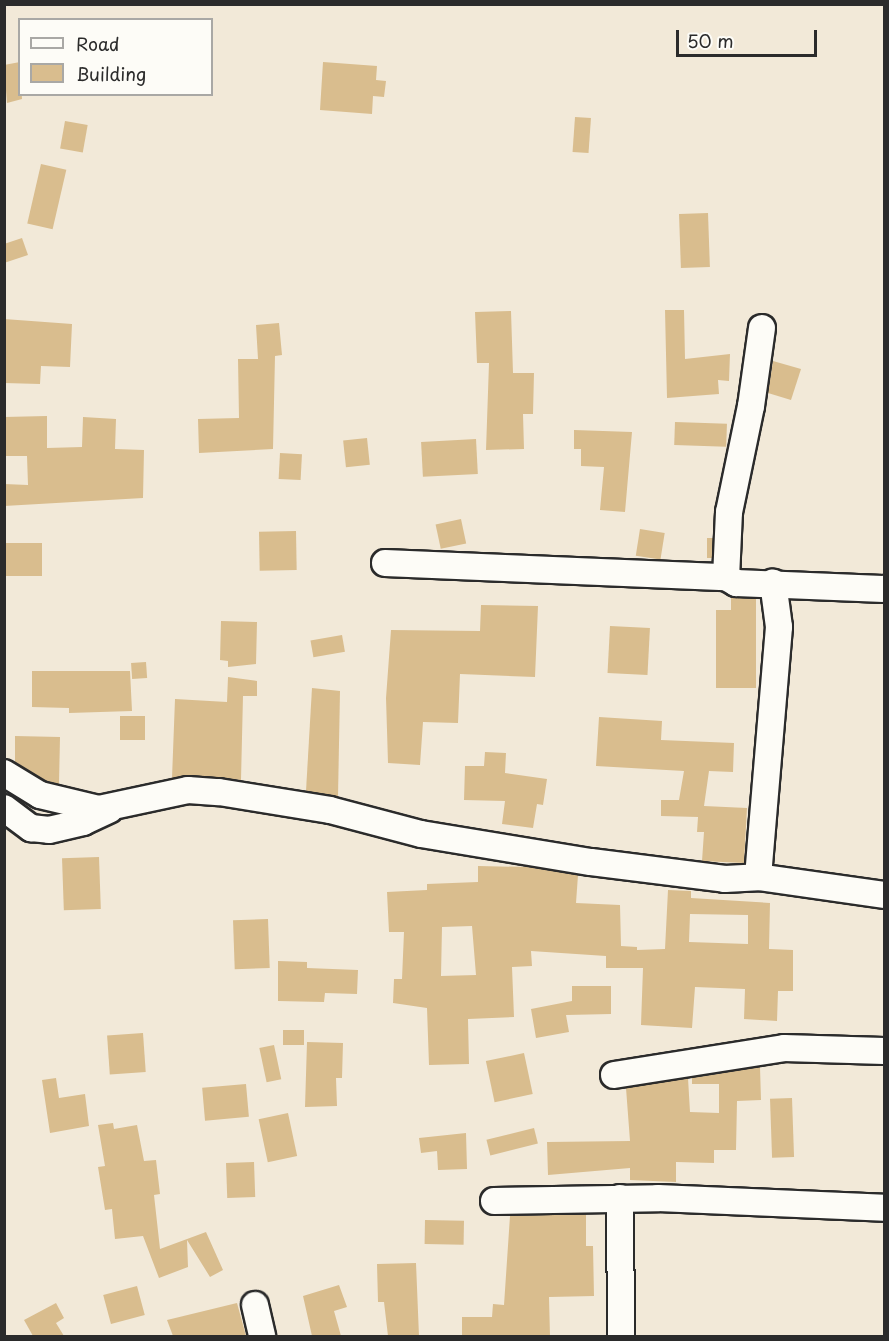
<!DOCTYPE html>
<style>
body{margin:0}
#map{position:relative;width:889px;height:1341px;overflow:hidden;background:#f2e9d8;font-family:"Playpen Sans",sans-serif}
div>[style]{position:absolute}
[style*='--x']{left:calc(var(--x)*1px);top:calc(var(--y)*1px);width:calc(var(--w)*1px);rotate:calc(var(--a)*1deg)}
.building>*{inset:0;background:#d9bd8e;transform-origin:0 0}
.roads{filter:drop-shadow(2px 0 #2b2b2b) drop-shadow(-2px 0 #2b2b2b) drop-shadow(0 2px #2b2b2b) drop-shadow(0 -2px #2b2b2b)}
.minor>*{height:26px;margin:-13px;padding:0 13px;transform-origin:13px;border-radius:13px;background:#fdfcf7}
span{translate:-50% -50%;white-space:nowrap;text-align:center;line-height:1.15;-webkit-text-stroke:4.5px #fdfcf7;paint-order:stroke}
.frame{position:absolute;inset:0;border:6px solid #2b2b2b;pointer-events:none}
.legend{position:absolute;left:18px;top:18px;width:195px;height:78px;box-sizing:border-box;background:#fdfcf7;border:2px solid #a9a8a5;margin:0;padding:8px 10px;list-style:none;font-size:18px;color:#2b2b2b}
.legend li{display:flex;align-items:center;gap:12px;height:30px}
.legend b{width:30px;border:2px solid #a9a8a5}
.scale{position:absolute;left:676px;top:30px;width:141px;height:27px;box-sizing:border-box;border:3px solid #2b2b2b;border-top:0;padding-left:8px;font-size:18px;line-height:21px;white-space:nowrap;color:#2b2b2b;-webkit-text-stroke:4px #fdfcf7;paint-order:stroke}
</style>
<div id="map">
<div class="building">
<div style="clip-path:polygon(20px 62px,22px 99px,7px 103px,4px 65px)"></div>
<div style="clip-path:polygon(323px 62px,377px 66px,376px 80px,386px 81px,384px 97px,373px 96px,372px 114px,320px 110px)"></div>
<div style="left:575px;top:117px;width:16px;height:35px;rotate:4deg"></div>
<div style="left:65px;top:121px;width:23px;height:28px;rotate:10deg"></div>
<div style="left:41px;top:164px;width:26px;height:61px;rotate:13deg"></div>
<div style="left:708px;top:213px;width:54px;height:29px;rotate:88deg"></div>
<div style="clip-path:polygon(22px 238px,28px 255px,4px 263px,4px 244px)"></div>
<div style="clip-path:polygon(665px 310px,684px 310px,685px 359px,730px 354px,729px 381px,718px 380px,719px 394px,667px 398px)"></div>
<div style="clip-path:polygon(511px 311px,513px 373px,534px 373px,533px 414px,523px 414px,524px 449px,486px 450px,489px 363px,477px 363px,475px 312px)"></div>
<div style="clip-path:polygon(4px 319px,72px 324px,70px 367px,41px 366px,40px 384px,4px 383px)"></div>
<div style="clip-path:polygon(279px 323px,282px 355px,275px 356px,273px 449px,199px 453px,198px 419px,239px 418px,238px 359px,258px 359px,256px 325px)"></div>
<div style="clip-path:polygon(773px 361px,801px 369px,791px 400px,768px 393px)"></div>
<div style="clip-path:polygon(47px 416px,47px 448px,82px 447px,83px 417px,116px 419px,115px 449px,144px 450px,143px 498px,4px 506px,4px 484px,28px 485px,27px 456px,4px 456px,4px 417px)"></div>
<div style="left:675px;top:422px;width:52px;height:23px;rotate:2deg"></div>
<div style="clip-path:polygon(574px 430px,632px 432px,625px 512px,600px 510px,604px 467px,581px 466px,581px 449px,574px 449px)"></div>
<div style="left:367px;top:438px;width:27px;height:24px;rotate:84deg"></div>
<div style="left:476px;top:439px;width:35px;height:55px;rotate:87deg"></div>
<div style="left:280px;top:453px;width:22px;height:26px;rotate:3deg"></div>
<div style="left:461px;top:519px;width:25px;height:26px;rotate:78deg"></div>
<div style="left:640px;top:529px;width:25px;height:27px;rotate:9deg"></div>
<div style="left:296px;top:531px;width:39px;height:37px;rotate:89deg"></div>
<div style="clip-path:polygon(707px 538px,713px 538px,712px 558px,707px 558px)"></div>
<div style="left:42px;top:543px;width:33px;height:38px;rotate:90deg"></div>
<div style="clip-path:polygon(731px 597px,756px 599px,756px 688px,716px 688px,716px 610px,731px 610px)"></div>
<div style="clip-path:polygon(481px 605px,538px 606px,535px 677px,460px 674px,458px 723px,423px 722px,420px 765px,388px 763px,386px 698px,391px 630px,480px 631px)"></div>
<div style="clip-path:polygon(221px 621px,257px 622px,256px 664px,228px 667px,228px 661px,220px 660px)"></div>
<div style="left:610px;top:626px;width:40px;height:47px;rotate:3deg"></div>
<div style="left:342px;top:635px;width:17px;height:32px;rotate:80deg"></div>
<div style="left:146px;top:662px;width:16px;height:15px;rotate:86deg"></div>
<div style="clip-path:polygon(32px 671px,130px 671px,132px 711px,69px 713px,69px 708px,32px 707px)"></div>
<div style="clip-path:polygon(228px 677px,257px 681px,257px 696px,243px 696px,241px 780px,189px 775px,172px 778px,175px 699px,227px 702px)"></div>
<div style="clip-path:polygon(312px 688px,340px 691px,338px 797px,306px 791px)"></div>
<div style="left:120px;top:716px;width:25px;height:24px"></div>
<div style="clip-path:polygon(599px 717px,662px 721px,661px 740px,734px 743px,733px 772px,709px 771px,704px 806px,747px 808px,744px 863px,702px 861px,704px 832px,697px 832px,698px 817px,661px 816px,661px 800px,679px 800px,684px 771px,596px 766px)"></div>
<div style="clip-path:polygon(15px 736px,60px 737px,59px 784px,46px 781px,15px 762px)"></div>
<div style="clip-path:polygon(485px 752px,506px 753px,505px 773px,547px 779px,543px 805px,537px 804px,533px 828px,502px 824px,505px 801px,464px 800px,465px 766px,484px 766px)"></div>
<div style="left:99px;top:857px;width:52px;height:37px;rotate:88deg"></div>
<div style="clip-path:polygon(evenodd,478px 866px,527px 867px,578px 875px,576px 903px,620px 905px,621px 946px,637px 947px,637px 950px,665px 949px,668px 890px,691px 891px,691px 898px,770px 903px,769px 949px,793px 950px,793px 991px,778px 991px,777px 1021px,744px 1019px,745px 989px,695px 987px,692px 1028px,641px 1025px,643px 968px,606px 968px,606px 956px,531px 951px,532px 966px,512px 967px,514px 1017px,468px 1019px,469px 1064px,429px 1065px,427px 1008px,393px 1003px,394px 979px,402px 979px,404px 932px,389px 932px,387px 892px,427px 890px,427px 884px,478px 882px,478px 866px,690px 914px,748px 915px,748px 944px,689px 942px,690px 914px,478px 866px,472px 926px,476px 975px,441px 976px,442px 927px,472px 926px)"></div>
<div style="left:268px;top:919px;width:49px;height:35px;rotate:88deg"></div>
<div style="clip-path:polygon(278px 961px,307px 962px,307px 968px,358px 970px,357px 994px,325px 993px,324px 1002px,278px 1001px)"></div>
<div style="clip-path:polygon(572px 986px,611px 986px,611px 1014px,566px 1015px,569px 1032px,536px 1038px,531px 1009px,572px 1001px)"></div>
<div style="left:283px;top:1030px;width:21px;height:15px"></div>
<div style="left:143px;top:1033px;width:39px;height:36px;rotate:86deg"></div>
<div style="clip-path:polygon(307px 1042px,343px 1043px,342px 1078px,336px 1078px,337px 1106px,305px 1107px)"></div>
<div style="left:274px;top:1045px;width:35px;height:15px;rotate:78deg"></div>
<div style="left:524px;top:1053px;width:42px;height:39px;rotate:78deg"></div>
<div style="clip-path:polygon(760px 1067px,761px 1100px,737px 1101px,736px 1150px,714px 1150px,714px 1163px,676px 1162px,676px 1182px,630px 1180px,630px 1168px,548px 1175px,547px 1142px,630px 1141px,626px 1088px,688px 1078px,690px 1112px,719px 1113px,719px 1084px,692px 1084px,692px 1078px)"></div>
<div style="clip-path:polygon(56px 1078px,59px 1098px,85px 1094px,89px 1126px,50px 1133px,42px 1080px)"></div>
<div style="left:246px;top:1084px;width:33px;height:44px;rotate:85deg"></div>
<div style="left:792px;top:1098px;width:59px;height:22px;rotate:88deg"></div>
<div style="left:288px;top:1113px;width:44px;height:30px;rotate:78deg"></div>
<div style="clip-path:polygon(113px 1123px,114px 1129px,137px 1125px,144px 1161px,156px 1160px,160px 1194px,154px 1195px,160px 1249px,206px 1232px,223px 1270px,210px 1277px,187px 1240px,188px 1267px,159px 1278px,143px 1236px,115px 1239px,112px 1209px,105px 1210px,98px 1167px,105px 1166px,98px 1125px)"></div>
<div style="left:534px;top:1128px;width:16px;height:49px;rotate:76deg"></div>
<div style="clip-path:polygon(466px 1133px,467px 1169px,438px 1170px,437px 1151px,421px 1153px,419px 1138px)"></div>
<div style="left:254px;top:1162px;width:35px;height:28px;rotate:88deg"></div>
<div style="clip-path:polygon(586px 1214px,586px 1246px,593px 1246px,594px 1296px,549px 1297px,550px 1336px,462px 1336px,462px 1317px,492px 1317px,493px 1304px,504px 1305px,510px 1216px)"></div>
<div style="left:425px;top:1220px;width:39px;height:24px;rotate:1deg"></div>
<div style="clip-path:polygon(416px 1263px,419px 1336px,388px 1336px,384px 1302px,378px 1302px,377px 1264px)"></div>
<div style="clip-path:polygon(339px 1285px,347px 1307px,334px 1311px,341px 1336px,312px 1336px,303px 1296px)"></div>
<div style="left:137px;top:1286px;width:30px;height:35px;rotate:75deg"></div>
<div style="clip-path:polygon(56px 1303px,64px 1318px,56px 1323px,64px 1336px,33px 1336px,24px 1320px)"></div>
<div style="clip-path:polygon(237px 1303px,246px 1336px,173px 1336px,167px 1320px)"></div>
</div>
<div class="roads">
<div class="minor">
<div style="--x:762;--y:328;--w:79;--a:98"></div>
<div style="--x:751;--y:406;--w:108;--a:101.7"></div>
<div style="--x:729;--y:512;--w:65;--a:92.6"></div>
<div style="--x:726;--y:577;--w:12;--a:31"></div>
<div style="--x:736;--y:583;--w:148;--a:2.3"></div>
<div style="--x:385;--y:563;--w:341;--a:2.4"></div>
<div style="--x:4;--y:773;--w:42;--a:31.4"></div>
<div style="--x:40;--y:795;--w:61;--a:13.3"></div>
<div style="--x:99;--y:809;--w:91;--a:-12.1"></div>
<div style="--x:188;--y:790;--w:31;--a:4"></div>
<div style="--x:219;--y:792;--w:112;--a:9.2"></div>
<div style="--x:330;--y:810;--w:94;--a:14.8"></div>
<div style="--x:421;--y:834;--w:172;--a:9.4"></div>
<div style="--x:591;--y:862;--w:135;--a:7.2"></div>
<div style="--x:725;--y:879;--w:33;--a:-3"></div>
<div style="--x:758;--y:877;--w:127;--a:8.1"></div>
<div style="--x:4;--y:808;--w:34;--a:37"></div>
<div style="--x:31;--y:828;--w:18;--a:6"></div>
<div style="--x:49;--y:830;--w:35;--a:-13"></div>
<div style="--x:83;--y:822;--w:29;--a:-25"></div>
<div style="--x:758;--y:877;--w:251;--a:-85.2"></div>
<div style="--x:779;--y:627;--w:45;--a:-97.6"></div>
<div style="--x:614;--y:1075;--w:172;--a:-9"></div>
<div style="--x:784;--y:1048;--w:100;--a:1.7"></div>
<div style="--x:620;--y:1198;--w:138;--a:89.6"></div>
<div style="--x:494;--y:1201;--w:164;--a:-1"></div>
<div style="--x:658;--y:1198;--w:226;--a:2.5"></div>
<div style="--x:255;--y:1305;--w:32;--a:77"></div>
</div>
</div>
<div class="frame"></div>
<ul class="legend">
<li><b style="height:8px;background:#fdfcf7"></b>Road</li>
<li><b style="height:16px;background:#d9bd8e"></b>Building</li>
</ul>
<div class="scale">50 m</div>
</div>
